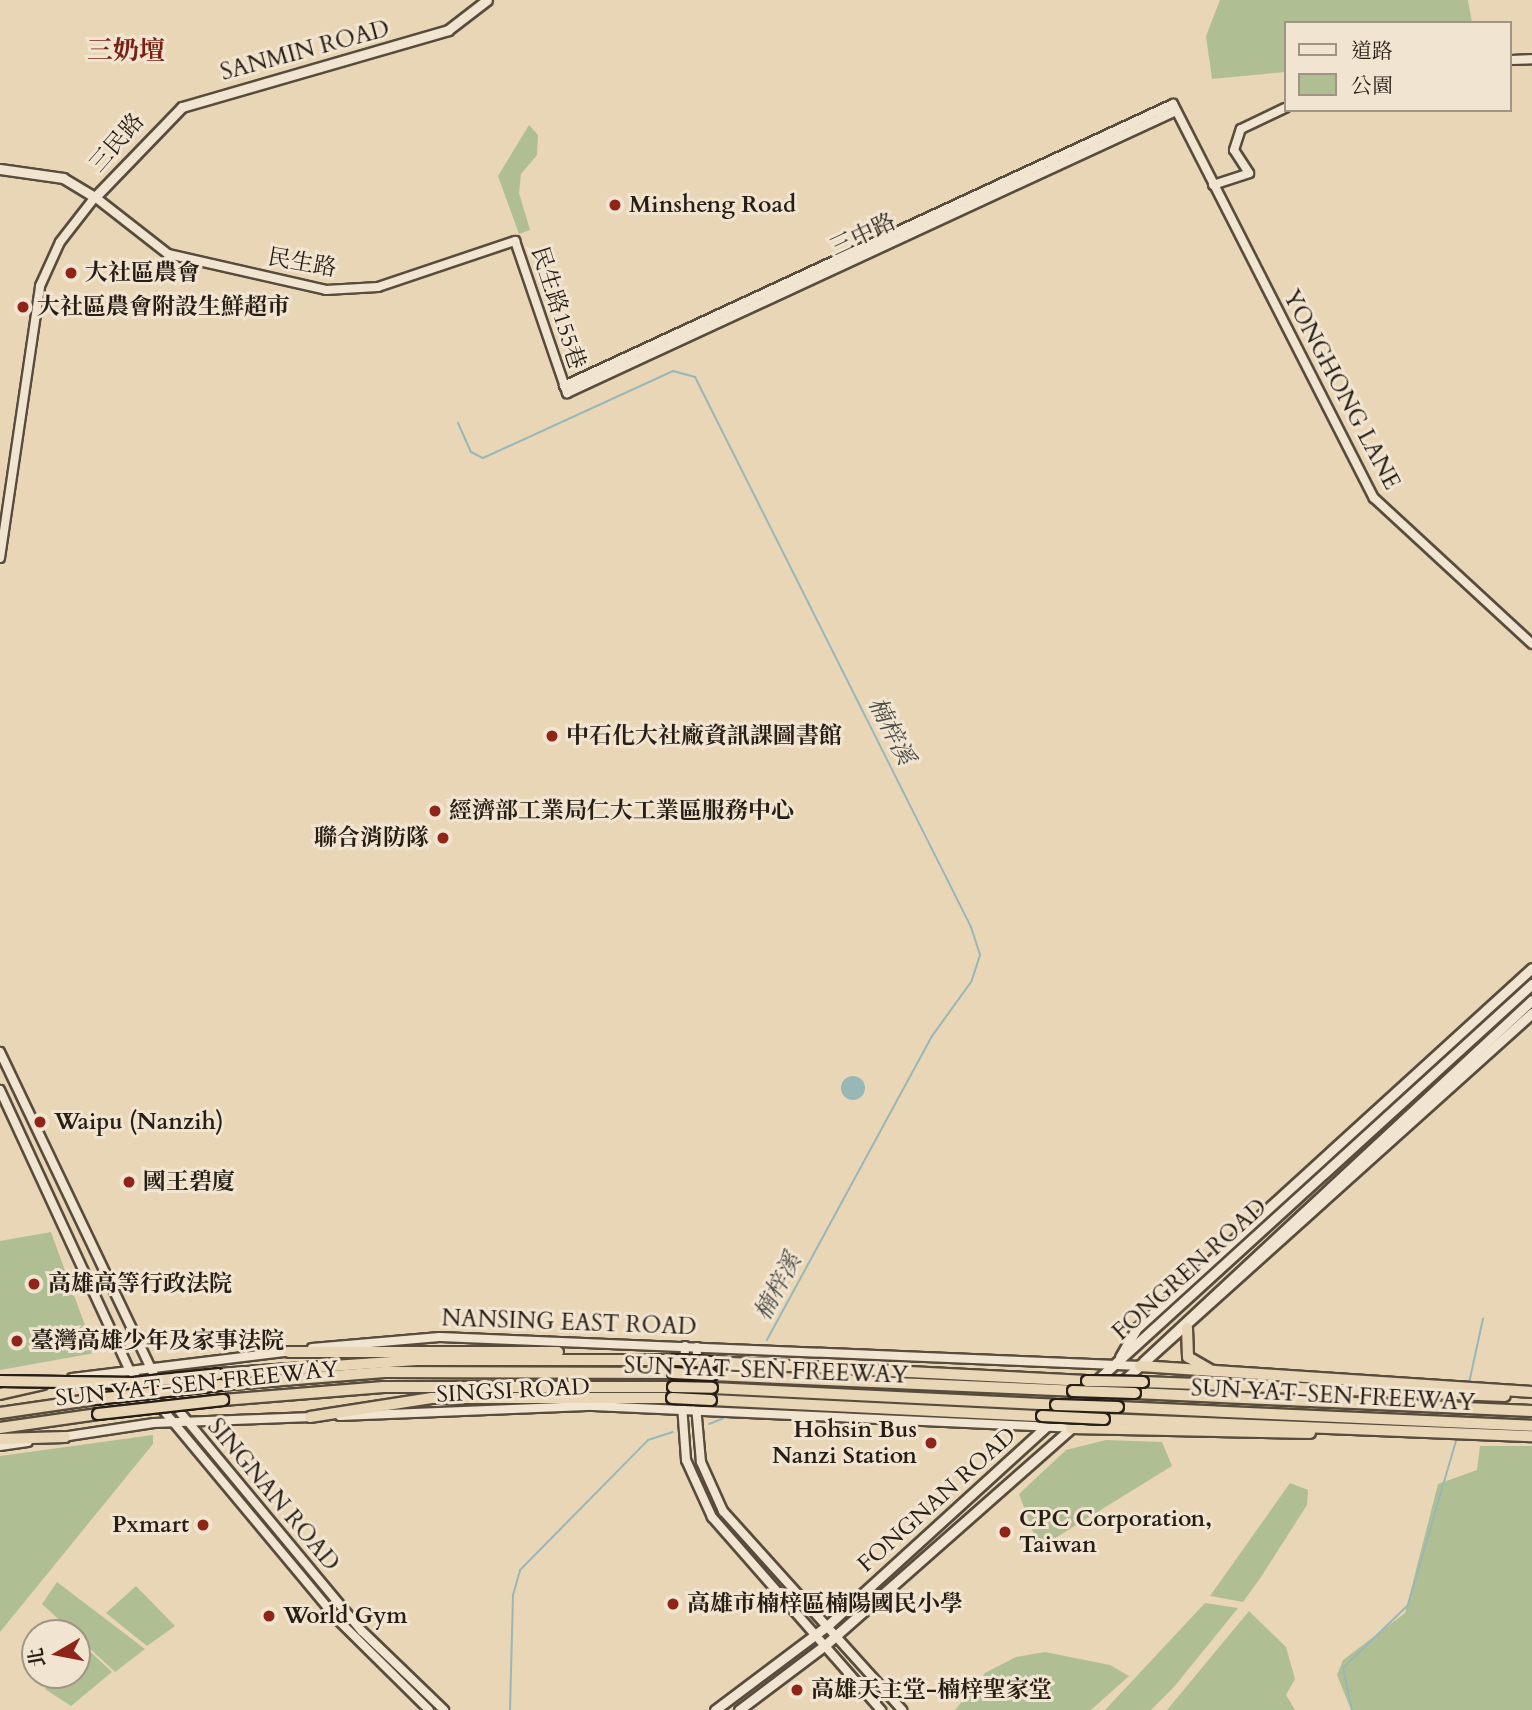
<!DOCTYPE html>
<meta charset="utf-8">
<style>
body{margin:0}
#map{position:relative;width:1532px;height:1710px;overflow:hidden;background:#e9d6b6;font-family:Cardo,"Noto Serif TC",serif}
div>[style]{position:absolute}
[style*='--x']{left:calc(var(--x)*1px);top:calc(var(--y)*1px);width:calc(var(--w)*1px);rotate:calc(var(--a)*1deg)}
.green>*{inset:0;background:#b0bf93}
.water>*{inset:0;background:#9ab7b7}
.round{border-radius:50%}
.stream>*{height:2px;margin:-1px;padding:0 1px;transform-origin:1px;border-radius:1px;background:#9ab7b7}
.roads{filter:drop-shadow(2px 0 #584c3d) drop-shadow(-2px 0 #584c3d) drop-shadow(0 2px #584c3d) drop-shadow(0 -2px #584c3d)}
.tertiary>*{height:8px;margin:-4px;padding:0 4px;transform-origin:4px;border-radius:4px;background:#f1e4d0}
.secondary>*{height:9px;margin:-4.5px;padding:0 4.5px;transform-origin:4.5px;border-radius:4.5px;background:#f1e4d0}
.motorway>*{height:10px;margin:-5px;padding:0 5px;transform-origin:5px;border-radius:5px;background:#e9d6b6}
.bridges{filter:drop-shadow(2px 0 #271e15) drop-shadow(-2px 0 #271e15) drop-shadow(0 2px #271e15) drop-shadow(0 -2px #271e15)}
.motorway-bridge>*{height:10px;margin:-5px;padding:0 5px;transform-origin:5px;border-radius:5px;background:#e9d6b6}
.dots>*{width:19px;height:19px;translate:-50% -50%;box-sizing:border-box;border:4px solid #f1e4d0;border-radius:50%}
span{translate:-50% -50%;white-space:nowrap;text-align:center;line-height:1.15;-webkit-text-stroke:6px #f1e4d0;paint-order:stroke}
.street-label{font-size:23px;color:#271e15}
.poi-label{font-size:23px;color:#271e15;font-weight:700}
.left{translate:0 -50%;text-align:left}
.right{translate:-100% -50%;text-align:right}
.water-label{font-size:24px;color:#4a4c46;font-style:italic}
.quarter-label{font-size:26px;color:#7a1f14;font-weight:700}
.legend{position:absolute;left:1284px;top:21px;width:228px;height:91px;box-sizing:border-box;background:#f1e4d0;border:2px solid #a09585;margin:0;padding:9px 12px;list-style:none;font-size:21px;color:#271e15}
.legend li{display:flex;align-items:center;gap:14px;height:35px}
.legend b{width:35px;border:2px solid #a09585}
.north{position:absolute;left:21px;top:1619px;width:70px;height:70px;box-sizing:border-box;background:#f1e4d0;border:2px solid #a09585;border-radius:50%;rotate:260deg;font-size:19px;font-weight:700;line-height:28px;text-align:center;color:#271e15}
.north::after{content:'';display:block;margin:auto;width:24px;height:32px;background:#8f2418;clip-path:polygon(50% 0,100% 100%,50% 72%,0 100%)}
</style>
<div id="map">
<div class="green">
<div style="clip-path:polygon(1220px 0,1468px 0,1472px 23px,1285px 23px,1285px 72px,1212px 79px,1206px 36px)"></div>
<div style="clip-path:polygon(529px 125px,538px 135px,537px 155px,521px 174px,519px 193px,530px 230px,519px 234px,498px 176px)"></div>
<div style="clip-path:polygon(51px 1232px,95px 1353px,0 1370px,0 1241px)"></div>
<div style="clip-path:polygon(153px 1435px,153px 1444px,0 1632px,0 1456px)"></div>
<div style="clip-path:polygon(1106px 1440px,1162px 1442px,1172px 1466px,1039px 1548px,1019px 1494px,1066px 1450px)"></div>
<div style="clip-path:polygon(1480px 1446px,1532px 1446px,1532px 1710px,1351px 1710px,1337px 1675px,1343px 1660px,1405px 1613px,1438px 1484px,1477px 1470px)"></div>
<div style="clip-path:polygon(1290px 1483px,1308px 1490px,1307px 1505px,1261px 1577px,1243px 1602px,1210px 1596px)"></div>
<div style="clip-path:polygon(57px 1582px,145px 1649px,115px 1672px,42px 1604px)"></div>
<div style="clip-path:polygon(136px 1586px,175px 1626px,147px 1646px,106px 1613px)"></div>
<div style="clip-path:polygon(1205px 1603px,1238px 1608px,1174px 1687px,1151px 1710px,1105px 1710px)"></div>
<div style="clip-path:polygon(1249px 1611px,1286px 1647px,1295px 1679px,1286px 1695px,1295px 1710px,1167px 1710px)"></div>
<div style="clip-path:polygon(82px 1644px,112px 1672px,71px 1706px,45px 1689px,57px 1675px,77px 1675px)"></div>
<div style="clip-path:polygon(1045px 1652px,1110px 1665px,1129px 1676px,1091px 1710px,955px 1710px,985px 1673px,1016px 1657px)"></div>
</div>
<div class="water">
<div class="round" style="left:841px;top:1076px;width:24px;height:24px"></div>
</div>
<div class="stream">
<div style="--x:458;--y:423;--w:32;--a:66"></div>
<div style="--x:471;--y:452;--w:13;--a:27"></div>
<div style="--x:483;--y:458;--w:209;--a:-24.6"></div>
<div style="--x:673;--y:371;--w:23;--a:15"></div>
<div style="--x:695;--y:377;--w:615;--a:63.35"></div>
<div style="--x:971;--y:927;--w:29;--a:72"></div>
<div style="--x:980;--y:955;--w:28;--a:108"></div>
<div style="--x:971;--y:982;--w:67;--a:125.8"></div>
<div style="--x:932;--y:1036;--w:346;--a:118.5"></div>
<div style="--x:1469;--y:1383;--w:66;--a:-77.7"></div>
<div style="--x:709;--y:1424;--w:16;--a:-22"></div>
<div style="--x:510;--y:1710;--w:115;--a:-88.5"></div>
<div style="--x:513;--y:1595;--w:26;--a:-74"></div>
<div style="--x:520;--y:1570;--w:182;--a:-45.4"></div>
<div style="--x:648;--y:1440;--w:26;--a:-18"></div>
<div style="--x:1352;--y:1710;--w:43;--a:-102.1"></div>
<div style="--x:1343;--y:1668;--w:91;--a:-44.1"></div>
<div style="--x:1408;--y:1605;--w:175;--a:-73.7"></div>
</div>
<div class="roads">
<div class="tertiary">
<div style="--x:1509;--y:60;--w:23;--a:-2"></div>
<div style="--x:1213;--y:185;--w:38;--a:-18"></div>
<div style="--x:1249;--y:173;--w:27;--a:-123"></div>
<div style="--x:1234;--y:150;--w:22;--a:-72"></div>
<div style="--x:1241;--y:129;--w:49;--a:-25.5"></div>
<div style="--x:564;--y:386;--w:671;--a:-24.85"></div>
<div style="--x:1173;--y:104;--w:442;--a:63"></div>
<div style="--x:1374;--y:498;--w:215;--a:42.7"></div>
<div style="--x:0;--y:558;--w:275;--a:-81.6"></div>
<div style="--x:40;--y:286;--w:48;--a:-65.6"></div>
<div style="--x:60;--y:242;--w:57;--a:-52.1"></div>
<div style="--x:95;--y:197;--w:93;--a:38"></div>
<div style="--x:168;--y:254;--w:162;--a:12.8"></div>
<div style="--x:326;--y:290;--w:52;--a:-3.3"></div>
<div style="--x:378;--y:287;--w:145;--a:-18.6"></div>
<div style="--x:515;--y:241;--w:161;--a:71.1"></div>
<div style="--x:567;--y:393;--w:671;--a:-24.85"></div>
<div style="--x:0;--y:1052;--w:372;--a:64.5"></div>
<div style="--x:160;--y:1388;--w:316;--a:50.3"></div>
<div style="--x:362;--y:1631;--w:114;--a:43.9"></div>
<div style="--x:0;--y:1090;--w:307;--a:65.2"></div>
<div style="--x:129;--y:1369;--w:325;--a:50.2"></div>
<div style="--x:337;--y:1619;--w:129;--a:44.7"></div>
<div style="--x:312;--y:1348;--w:128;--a:-4.9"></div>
<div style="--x:440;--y:1337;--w:701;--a:2.37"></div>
<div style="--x:72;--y:1378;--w:222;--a:-7"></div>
<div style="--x:683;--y:1392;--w:46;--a:-87.5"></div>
<div style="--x:696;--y:1393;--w:46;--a:-88.8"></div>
<div style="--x:682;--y:1405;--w:55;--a:85.8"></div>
<div style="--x:686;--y:1460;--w:63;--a:65.5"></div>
<div style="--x:712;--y:1517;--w:257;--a:48.8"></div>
<div style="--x:696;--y:1406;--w:56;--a:84.9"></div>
<div style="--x:701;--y:1462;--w:54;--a:65.8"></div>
<div style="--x:723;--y:1511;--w:268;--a:48"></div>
<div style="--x:340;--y:1416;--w:253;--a:-2.3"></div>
<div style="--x:593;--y:1406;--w:479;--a:2.6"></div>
<div style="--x:62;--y:1437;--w:93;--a:-8.7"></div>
<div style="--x:154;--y:1423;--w:159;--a:-2.2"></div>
<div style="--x:0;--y:1446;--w:28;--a:-8"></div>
</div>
<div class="secondary">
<div style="--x:0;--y:169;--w:64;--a:8.1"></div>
<div style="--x:63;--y:178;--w:37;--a:31"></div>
<div style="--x:95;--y:197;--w:125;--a:-46"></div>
<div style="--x:182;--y:107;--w:277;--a:-16.1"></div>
<div style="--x:448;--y:30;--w:49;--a:-37.6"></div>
<div style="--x:1120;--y:1357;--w:34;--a:-60"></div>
<div style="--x:1137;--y:1328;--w:534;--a:-42.35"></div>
<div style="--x:1143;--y:1362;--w:531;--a:-42.94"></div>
<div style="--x:1094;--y:1407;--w:589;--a:-41.97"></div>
<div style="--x:715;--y:1710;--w:140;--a:-36.9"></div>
<div style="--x:827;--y:1626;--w:954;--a:-42.32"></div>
<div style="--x:739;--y:1710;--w:106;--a:-37"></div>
<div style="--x:824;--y:1646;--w:336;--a:-41.4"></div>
</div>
<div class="motorway">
<div style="--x:1187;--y:1328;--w:29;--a:88"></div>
<div style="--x:1188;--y:1357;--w:24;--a:30"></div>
<div style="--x:289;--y:1352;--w:269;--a:0"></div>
<div style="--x:712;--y:1362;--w:375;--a:2.9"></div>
<div style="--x:1140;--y:1366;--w:393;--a:3.8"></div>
<div style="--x:218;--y:1374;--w:199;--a:-4"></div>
<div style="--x:417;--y:1360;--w:258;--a:0"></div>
<div style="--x:712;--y:1375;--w:361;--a:2.5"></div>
<div style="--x:1143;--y:1382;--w:362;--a:2.2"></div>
<div style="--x:220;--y:1385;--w:165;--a:-4.5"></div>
<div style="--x:384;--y:1372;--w:289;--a:0.2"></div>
<div style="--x:712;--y:1388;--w:344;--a:2.8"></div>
<div style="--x:1135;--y:1393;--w:397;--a:2.6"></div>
<div style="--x:0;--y:1394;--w:44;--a:-13.1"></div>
<div style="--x:223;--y:1400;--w:161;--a:-4.6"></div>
<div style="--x:383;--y:1387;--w:290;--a:0"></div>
<div style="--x:711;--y:1400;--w:331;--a:2.8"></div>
<div style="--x:1118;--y:1407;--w:414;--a:2.6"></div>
<div style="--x:0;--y:1413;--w:97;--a:-8.3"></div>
<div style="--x:310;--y:1417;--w:123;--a:-8.9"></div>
<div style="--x:432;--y:1398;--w:240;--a:0"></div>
<div style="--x:1104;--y:1419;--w:428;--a:2.3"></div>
<div style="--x:0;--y:1428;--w:99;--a:-8.1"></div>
<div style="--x:1071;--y:1428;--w:239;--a:1.2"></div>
<div style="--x:0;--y:1439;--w:65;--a:-1.8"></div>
</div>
</div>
<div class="bridges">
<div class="motorway-bridge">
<div style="--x:675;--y:1360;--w:37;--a:3"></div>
<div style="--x:673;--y:1373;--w:39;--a:3"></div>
<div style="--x:0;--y:1381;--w:133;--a:0.9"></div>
<div style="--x:133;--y:1383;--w:85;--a:-6"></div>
<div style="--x:1087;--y:1381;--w:56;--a:1"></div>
<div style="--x:673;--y:1387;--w:39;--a:1"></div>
<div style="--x:1073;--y:1391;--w:62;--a:1.8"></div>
<div style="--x:672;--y:1398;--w:39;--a:3"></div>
<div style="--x:96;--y:1399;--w:125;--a:-6.4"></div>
<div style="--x:1056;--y:1405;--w:62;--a:1.8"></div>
<div style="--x:98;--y:1414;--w:126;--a:-6.4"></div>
<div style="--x:1042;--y:1416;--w:62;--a:2.8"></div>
</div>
</div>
<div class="dots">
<div style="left:615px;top:205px;background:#8f2418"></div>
<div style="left:71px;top:273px;background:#8f2418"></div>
<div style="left:23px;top:307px;background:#8f2418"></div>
<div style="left:552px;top:736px;background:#8f2418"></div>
<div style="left:435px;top:811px;background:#8f2418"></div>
<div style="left:443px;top:838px;background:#8f2418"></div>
<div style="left:40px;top:1122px;background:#8f2418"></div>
<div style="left:129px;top:1182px;background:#8f2418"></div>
<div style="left:34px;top:1284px;background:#8f2418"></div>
<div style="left:17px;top:1341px;background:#8f2418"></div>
<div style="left:931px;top:1443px;background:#8f2418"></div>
<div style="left:203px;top:1525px;background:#8f2418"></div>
<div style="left:1005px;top:1532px;background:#8f2418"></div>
<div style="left:673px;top:1604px;background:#8f2418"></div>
<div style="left:269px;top:1616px;background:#8f2418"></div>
<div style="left:797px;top:1690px;background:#8f2418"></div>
</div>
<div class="street-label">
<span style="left:305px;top:51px;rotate:-15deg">SANMIN ROAD</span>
<span style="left:117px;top:143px;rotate:-49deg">三民路</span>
<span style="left:863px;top:235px;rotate:-25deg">三中路</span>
<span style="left:302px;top:263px;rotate:10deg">民生路</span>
<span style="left:558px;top:308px;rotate:72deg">民生路155巷</span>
<span style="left:1341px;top:390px;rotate:62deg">YONGHONG LANE</span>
<span style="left:1190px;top:1270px;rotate:-42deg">FONGREN ROAD</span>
<span style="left:569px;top:1323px;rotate:2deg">NANSING EAST ROAD</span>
<span style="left:766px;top:1371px;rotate:2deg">SUN YAT-SEN FREEWAY</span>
<span style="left:197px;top:1384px;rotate:-6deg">SUN YAT-SEN FREEWAY</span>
<span style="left:513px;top:1391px;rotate:-3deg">SINGSI ROAD</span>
<span style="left:1333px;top:1396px;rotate:3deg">SUN YAT-SEN FREEWAY</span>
<span style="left:273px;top:1495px;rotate:50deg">SINGNAN ROAD</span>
<span style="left:937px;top:1500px;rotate:-42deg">FONGNAN ROAD</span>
</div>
<div class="poi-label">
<span class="left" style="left:629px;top:205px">Minsheng Road</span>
<span class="left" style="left:85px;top:273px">大社區農會</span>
<span class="left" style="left:37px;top:307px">大社區農會附設生鮮超市</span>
<span class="left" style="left:566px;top:736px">中石化大社廠資訊課圖書館</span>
<span class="left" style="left:449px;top:811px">經濟部工業局仁大工業區服務中心</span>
<span class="right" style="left:429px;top:838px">聯合消防隊</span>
<span class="left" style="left:54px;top:1122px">Waipu (Nanzih)</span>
<span class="left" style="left:143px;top:1182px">國王碧廈</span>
<span class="left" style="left:48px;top:1284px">高雄高等行政法院</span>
<span class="left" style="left:31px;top:1341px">臺灣高雄少年及家事法院</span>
<span class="right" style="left:917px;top:1443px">Hohsin Bus<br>Nanzi Station</span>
<span class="left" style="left:1019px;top:1532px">CPC Corporation,<br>Taiwan</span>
<span class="right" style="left:189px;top:1525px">Pxmart</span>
<span class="left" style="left:687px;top:1604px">高雄市楠梓區楠陽國民小學</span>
<span class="left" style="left:283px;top:1616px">World Gym</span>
<span class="left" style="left:811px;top:1690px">高雄天主堂-楠梓聖家堂</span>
</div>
<div class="water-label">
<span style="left:891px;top:731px;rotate:63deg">楠梓溪</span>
<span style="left:778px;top:1287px;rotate:-62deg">楠梓溪</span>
</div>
<div class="quarter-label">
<span style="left:126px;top:51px">三奶壇</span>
</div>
<ul class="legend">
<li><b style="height:9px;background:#f1e4d0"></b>道路</li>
<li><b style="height:19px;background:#b0bf93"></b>公園</li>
</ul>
<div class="north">北</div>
</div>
